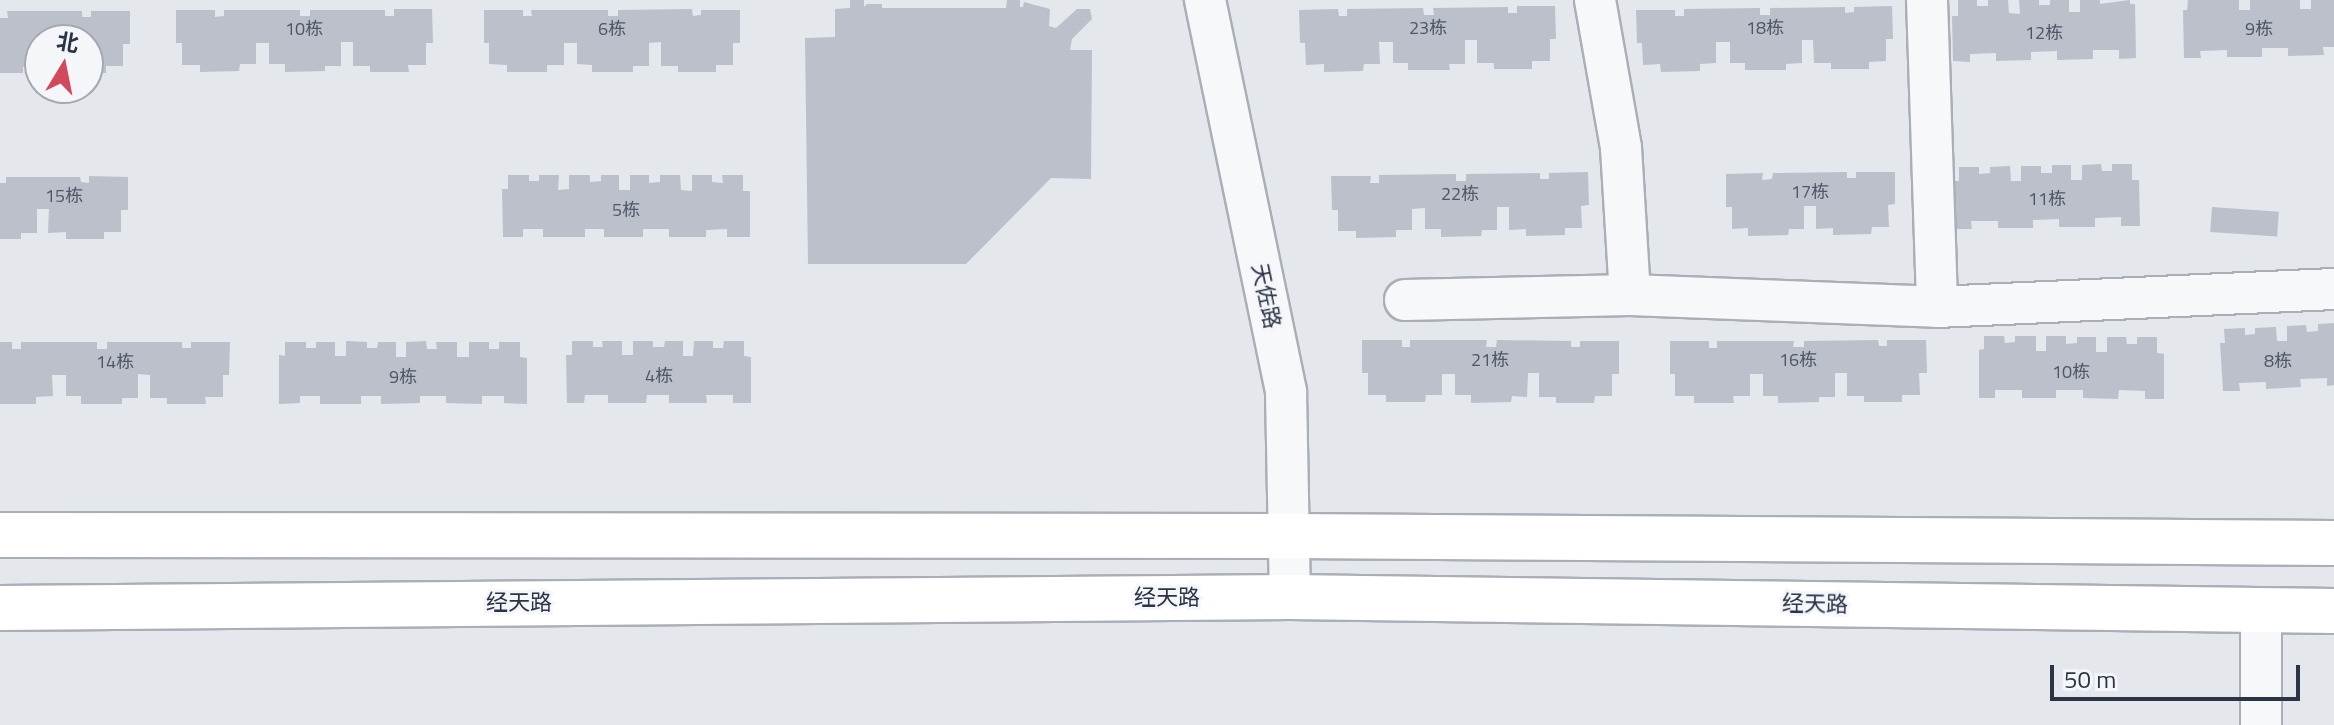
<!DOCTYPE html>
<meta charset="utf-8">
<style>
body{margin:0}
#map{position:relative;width:2334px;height:725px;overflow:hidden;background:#e4e7ec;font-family:"Titillium Web","Noto Sans SC",sans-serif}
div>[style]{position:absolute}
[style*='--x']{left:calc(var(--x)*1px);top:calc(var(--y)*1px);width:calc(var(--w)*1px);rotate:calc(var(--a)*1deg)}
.building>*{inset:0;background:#bbc0ca;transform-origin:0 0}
.roads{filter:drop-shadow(2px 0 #a9aeb7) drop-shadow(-2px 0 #a9aeb7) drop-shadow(0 2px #a9aeb7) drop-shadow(0 -2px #a9aeb7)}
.minor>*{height:40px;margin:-20px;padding:0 20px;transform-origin:20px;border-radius:20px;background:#f7f8fa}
.major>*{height:44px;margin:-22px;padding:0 22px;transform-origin:22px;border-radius:22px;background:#fff}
span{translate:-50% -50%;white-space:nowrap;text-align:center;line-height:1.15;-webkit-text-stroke:6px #f4f6f9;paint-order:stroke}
.number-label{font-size:18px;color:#4f5766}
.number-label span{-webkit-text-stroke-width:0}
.street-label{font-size:22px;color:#2b3445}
.north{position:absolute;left:24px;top:24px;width:80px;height:80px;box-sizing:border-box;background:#f4f6f9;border:2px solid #a4a8b1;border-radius:50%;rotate:10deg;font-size:22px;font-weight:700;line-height:32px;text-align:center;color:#2b3445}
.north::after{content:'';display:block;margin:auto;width:28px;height:36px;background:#d1495b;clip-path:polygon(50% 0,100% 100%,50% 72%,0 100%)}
.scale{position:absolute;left:2050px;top:665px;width:250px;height:36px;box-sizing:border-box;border:4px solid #2b3445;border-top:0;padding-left:10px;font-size:24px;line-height:28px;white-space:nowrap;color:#2b3445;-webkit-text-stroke:6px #f4f6f9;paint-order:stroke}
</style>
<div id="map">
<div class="building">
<div style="clip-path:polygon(850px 0,864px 0,864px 7px,867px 4px,882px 4px,882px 8px,1006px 8px,1007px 0,1020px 0,1020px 7px,1023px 7px,1024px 2px,1050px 9px,1049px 26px,1056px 28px,1077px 9px,1090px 9px,1092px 19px,1072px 39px,1070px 50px,1092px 50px,1091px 179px,1051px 178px,966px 264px,808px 264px,805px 38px,835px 37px,835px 9px,850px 8px)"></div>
<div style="clip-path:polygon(1958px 0,1977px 0,1977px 6px,1988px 6px,1988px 0,2008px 0,2009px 13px,2020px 14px,2019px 0,2039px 0,2039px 5px,2050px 5px,2050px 0,2069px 0,2069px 12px,2080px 12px,2080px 0,2100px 0,2100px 4px,2130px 0,2130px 4px,2135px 4px,2136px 58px,2119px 59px,2119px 50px,2093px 50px,2093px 59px,2057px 60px,2057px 51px,2031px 52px,2031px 60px,1996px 61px,1996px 53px,1970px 54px,1970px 62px,1953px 61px,1952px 16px,1958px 16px)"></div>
<div style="clip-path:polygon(2188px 0,2239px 0,2239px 10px,2250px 10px,2250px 0,2300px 0,2300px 9px,2311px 9px,2311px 0,2334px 0,2334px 47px,2323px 47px,2324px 55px,2288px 56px,2288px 48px,2262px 48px,2262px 57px,2227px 57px,2227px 50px,2200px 51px,2201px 58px,2184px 58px,2183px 10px,2187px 10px)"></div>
<div style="clip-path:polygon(1517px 6px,1555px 6px,1556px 39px,1550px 39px,1550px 61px,1532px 61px,1532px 69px,1494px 69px,1494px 63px,1477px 63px,1477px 40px,1465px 40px,1465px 64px,1449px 64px,1450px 70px,1408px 70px,1408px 63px,1393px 63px,1393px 42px,1379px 42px,1380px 64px,1364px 64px,1363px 71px,1324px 72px,1324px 64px,1306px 65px,1305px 43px,1300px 43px,1299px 10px,1338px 9px,1339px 16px,1347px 16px,1347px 9px,1423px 8px,1424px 15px,1434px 15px,1433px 8px,1508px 7px,1508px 13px,1517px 13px)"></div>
<div style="clip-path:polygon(1892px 6px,1893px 39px,1886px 39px,1886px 61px,1869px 62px,1869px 69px,1831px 69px,1831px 63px,1814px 63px,1813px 40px,1802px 40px,1802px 63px,1786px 64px,1786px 70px,1745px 70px,1745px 63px,1730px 63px,1730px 42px,1716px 42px,1716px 63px,1700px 64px,1700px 71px,1661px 72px,1660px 64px,1643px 65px,1642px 43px,1637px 43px,1636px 10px,1675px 10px,1675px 16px,1684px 16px,1684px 9px,1760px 8px,1760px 15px,1770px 15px,1770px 8px,1845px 7px,1845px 13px,1854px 12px,1854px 7px)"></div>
<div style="clip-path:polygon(394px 9px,432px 9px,433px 43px,426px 43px,426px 65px,408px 65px,409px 72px,370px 72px,370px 66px,353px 66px,353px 42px,341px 42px,341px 66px,325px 66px,325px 71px,285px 72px,285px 64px,269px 64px,269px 43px,256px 43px,256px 64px,240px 64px,239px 71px,200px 72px,200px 65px,182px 65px,182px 43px,176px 43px,176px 10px,215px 10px,215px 17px,224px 16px,224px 10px,300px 10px,300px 16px,310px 16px,310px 10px,385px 10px,385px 16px,394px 16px)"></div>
<div style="clip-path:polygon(692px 9px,693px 16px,701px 15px,701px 10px,740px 10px,740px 43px,733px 43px,733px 65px,716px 65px,716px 72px,678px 72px,678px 66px,661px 66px,661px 42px,649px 43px,649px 66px,633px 66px,633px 72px,592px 72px,592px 65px,577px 64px,577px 43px,564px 43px,564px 65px,547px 65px,547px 72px,507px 72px,507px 65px,489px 64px,489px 43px,484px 43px,484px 10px,523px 10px,523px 16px,532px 16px,531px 10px,608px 10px,608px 16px,618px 16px,618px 10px)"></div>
<div style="clip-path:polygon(7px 11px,82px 11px,82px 17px,91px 17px,91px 11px,130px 11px,130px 44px,123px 44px,123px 66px,106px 66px,106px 73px,88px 73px,88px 40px,40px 40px,39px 67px,23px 67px,23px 73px,0 73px,0 18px,8px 18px)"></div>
<div style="clip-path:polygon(2101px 164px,2102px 171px,2112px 171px,2112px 164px,2132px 164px,2132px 180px,2139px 180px,2140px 226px,2121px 226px,2121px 217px,2095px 218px,2095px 227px,2059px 227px,2059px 219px,2033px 220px,2033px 228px,1998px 228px,1998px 221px,1971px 221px,1972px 229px,1955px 229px,1954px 181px,1959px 181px,1959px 167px,1979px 167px,1979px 174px,1990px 173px,1990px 167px,2010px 166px,2011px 181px,2021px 181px,2021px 166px,2041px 166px,2041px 173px,2052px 173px,2052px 165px,2071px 165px,2071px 180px,2082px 180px,2082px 165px)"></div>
<div style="clip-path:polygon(1588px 172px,1589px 205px,1581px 206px,1582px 228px,1565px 228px,1565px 235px,1526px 236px,1526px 229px,1509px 230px,1509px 207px,1497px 207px,1497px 230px,1482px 230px,1481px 236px,1441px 237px,1441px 229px,1425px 229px,1425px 208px,1412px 209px,1412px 230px,1396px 230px,1396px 237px,1356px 238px,1356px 231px,1338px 231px,1338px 210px,1332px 210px,1331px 176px,1371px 176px,1370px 183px,1379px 183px,1379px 175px,1456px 174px,1456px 181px,1466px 181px,1466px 174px,1540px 173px,1540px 179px,1549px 179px,1549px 173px)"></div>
<div style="clip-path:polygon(1847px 172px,1847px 178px,1856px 178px,1856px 172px,1895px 172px,1895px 204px,1888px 205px,1889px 227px,1872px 227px,1871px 234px,1833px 235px,1833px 228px,1816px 229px,1816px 206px,1804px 206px,1804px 229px,1789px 229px,1788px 235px,1748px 236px,1748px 228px,1732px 229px,1732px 207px,1726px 207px,1726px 174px,1763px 173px,1762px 180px,1772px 179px,1773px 173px)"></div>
<div style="clip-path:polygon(508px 175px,529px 175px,529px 181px,539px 181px,539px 175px,559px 175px,558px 190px,569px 189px,569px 175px,590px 175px,590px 182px,601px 181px,601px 175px,619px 175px,619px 190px,630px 190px,630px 175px,649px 175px,649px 183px,660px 182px,660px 175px,680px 175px,681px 190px,692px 191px,692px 175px,712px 175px,712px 182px,723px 183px,722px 175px,743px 175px,743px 191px,750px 191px,750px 237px,727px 237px,727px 229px,706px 230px,706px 237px,669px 237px,669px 229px,643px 229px,643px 237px,604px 237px,604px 229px,585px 229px,585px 237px,543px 237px,543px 229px,523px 229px,523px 237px,503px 237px,502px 189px,508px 189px)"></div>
<div style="clip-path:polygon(89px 176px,128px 177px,128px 210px,121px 210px,121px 232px,104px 232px,104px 239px,66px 239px,66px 232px,48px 233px,49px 209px,37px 209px,37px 233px,21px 233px,21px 239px,0 239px,0 183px,6px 183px,6px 177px,80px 177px,81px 182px,89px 183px)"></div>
<div style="left:2212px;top:207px;width:67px;height:25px;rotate:4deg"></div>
<div style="clip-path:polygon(2334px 323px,2334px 385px,2327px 386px,2327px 378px,2300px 379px,2301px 387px,2266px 389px,2266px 382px,2239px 383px,2240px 391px,2223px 391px,2220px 343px,2225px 343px,2224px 329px,2245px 328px,2245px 335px,2255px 334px,2255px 328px,2276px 327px,2277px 341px,2287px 341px,2287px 326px,2306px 325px,2307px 332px,2318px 331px,2318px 324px)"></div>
<div style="clip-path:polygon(1984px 336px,2004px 336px,2005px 343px,2015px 342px,2015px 336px,2036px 336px,2036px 351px,2046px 351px,2046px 336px,2066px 336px,2066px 344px,2077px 343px,2077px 337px,2096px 337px,2096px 352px,2107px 352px,2107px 337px,2126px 337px,2127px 344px,2137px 344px,2137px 337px,2157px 337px,2157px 353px,2164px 354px,2164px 399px,2145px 399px,2145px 391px,2119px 390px,2118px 399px,2083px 398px,2083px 390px,2056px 390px,2056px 398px,2022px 398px,2022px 390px,1995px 390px,1995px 398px,1979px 398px,1979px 350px,1984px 349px)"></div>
<div style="clip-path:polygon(1362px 340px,1402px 340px,1402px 347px,1410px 347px,1410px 340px,1487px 340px,1486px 347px,1496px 347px,1497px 340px,1571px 341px,1571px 347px,1580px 347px,1580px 341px,1619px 341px,1619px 374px,1612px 374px,1612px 396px,1595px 396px,1594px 403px,1556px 403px,1556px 397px,1539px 397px,1539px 373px,1528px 373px,1527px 397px,1512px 396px,1511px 402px,1471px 403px,1471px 395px,1455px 395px,1455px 374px,1442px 374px,1442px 395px,1426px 395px,1425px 402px,1386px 402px,1386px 395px,1368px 395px,1368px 373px,1362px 373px)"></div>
<div style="clip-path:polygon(1878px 340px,1879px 346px,1887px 346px,1887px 340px,1926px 340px,1927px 373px,1919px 373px,1920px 395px,1902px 395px,1902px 402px,1864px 402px,1864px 396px,1847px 396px,1847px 373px,1835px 373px,1835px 397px,1819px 397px,1819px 402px,1778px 403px,1778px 396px,1763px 396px,1763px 374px,1750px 374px,1750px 396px,1733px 396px,1734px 403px,1694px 403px,1694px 396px,1675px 396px,1675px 374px,1670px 374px,1670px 341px,1709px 341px,1709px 348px,1717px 348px,1717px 341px,1794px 341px,1793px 347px,1804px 347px,1804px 341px)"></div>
<div style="clip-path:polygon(346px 341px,367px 342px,367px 348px,377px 348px,378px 342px,396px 342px,396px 357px,406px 357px,406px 342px,426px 341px,427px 349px,437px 349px,436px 342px,457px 342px,457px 357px,469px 357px,469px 342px,489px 342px,489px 349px,499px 349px,499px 342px,520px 342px,520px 357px,527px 358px,527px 404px,504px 403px,504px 396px,482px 396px,482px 404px,446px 403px,446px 396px,420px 396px,420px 403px,381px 404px,381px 396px,361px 396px,361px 404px,320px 404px,320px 396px,300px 396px,300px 403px,279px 404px,279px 355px,285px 356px,285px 342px,306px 342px,306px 348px,316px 348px,316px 342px,335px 342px,335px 356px,346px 356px)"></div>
<div style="clip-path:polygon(572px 341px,593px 341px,593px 347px,603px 347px,602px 341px,622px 341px,622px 355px,633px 355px,633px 341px,653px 341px,653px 347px,664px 347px,665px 341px,683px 341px,683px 356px,693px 356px,694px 341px,713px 341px,713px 348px,723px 348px,724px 341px,744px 341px,744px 356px,751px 357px,751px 403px,733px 403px,733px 395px,706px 395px,707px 403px,669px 403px,669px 395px,647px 395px,646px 403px,608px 403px,608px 395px,585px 395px,584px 403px,567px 403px,566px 355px,572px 355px)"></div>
<div style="clip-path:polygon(0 342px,12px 342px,12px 349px,21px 349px,21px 342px,97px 342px,97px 349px,107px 349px,107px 342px,182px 342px,182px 348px,191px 348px,191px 342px,230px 342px,229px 375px,223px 375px,223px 397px,205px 397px,206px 404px,167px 404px,167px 398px,150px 398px,150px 375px,138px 374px,138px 398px,122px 398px,122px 404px,81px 404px,81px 396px,66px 396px,66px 375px,52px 375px,53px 396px,36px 397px,36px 404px,0 404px)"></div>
</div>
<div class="roads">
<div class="minor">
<div style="--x:1205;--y:0;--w:400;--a:78.3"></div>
<div style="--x:1286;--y:392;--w:205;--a:88.9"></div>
<div style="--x:1595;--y:0;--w:150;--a:80"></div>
<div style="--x:1621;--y:148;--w:147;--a:86.5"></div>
<div style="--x:1927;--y:0;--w:307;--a:88.1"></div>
<div style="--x:1937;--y:307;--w:397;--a:-2.6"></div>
<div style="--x:1405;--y:300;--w:225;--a:-1.3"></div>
<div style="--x:1630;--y:295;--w:307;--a:2.2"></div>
<div style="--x:2261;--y:725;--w:115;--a:-90"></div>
</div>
<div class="major">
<div style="--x:0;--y:535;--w:1290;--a:0.04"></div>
<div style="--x:1290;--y:536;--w:1044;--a:0.38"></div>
<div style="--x:0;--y:608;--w:1290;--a:-0.49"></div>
<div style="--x:1290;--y:597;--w:1044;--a:0.77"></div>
</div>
</div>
<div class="number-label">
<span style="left:1428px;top:28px">23栋</span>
<span style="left:1765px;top:28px">18栋</span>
<span style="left:304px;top:29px">10栋</span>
<span style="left:612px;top:29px">6栋</span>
<span style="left:2259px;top:29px">9栋</span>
<span style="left:2044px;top:33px">12栋</span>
<span style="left:1810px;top:192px">17栋</span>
<span style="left:1460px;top:194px">22栋</span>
<span style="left:64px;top:196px">15栋</span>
<span style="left:2047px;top:199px">11栋</span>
<span style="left:626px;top:210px">5栋</span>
<span style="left:1490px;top:360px">21栋</span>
<span style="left:1798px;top:360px">16栋</span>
<span style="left:2278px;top:361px">8栋</span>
<span style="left:115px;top:362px">14栋</span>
<span style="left:2071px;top:372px">10栋</span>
<span style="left:659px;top:376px">4栋</span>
<span style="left:403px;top:377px">9栋</span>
</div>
<div class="street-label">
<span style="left:1266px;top:296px;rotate:78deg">天佐路</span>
<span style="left:1167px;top:598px">经天路</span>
<span style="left:519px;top:603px">经天路</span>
<span style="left:1815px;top:604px;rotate:1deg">经天路</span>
</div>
<div class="north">北</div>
<div class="scale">50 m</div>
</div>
